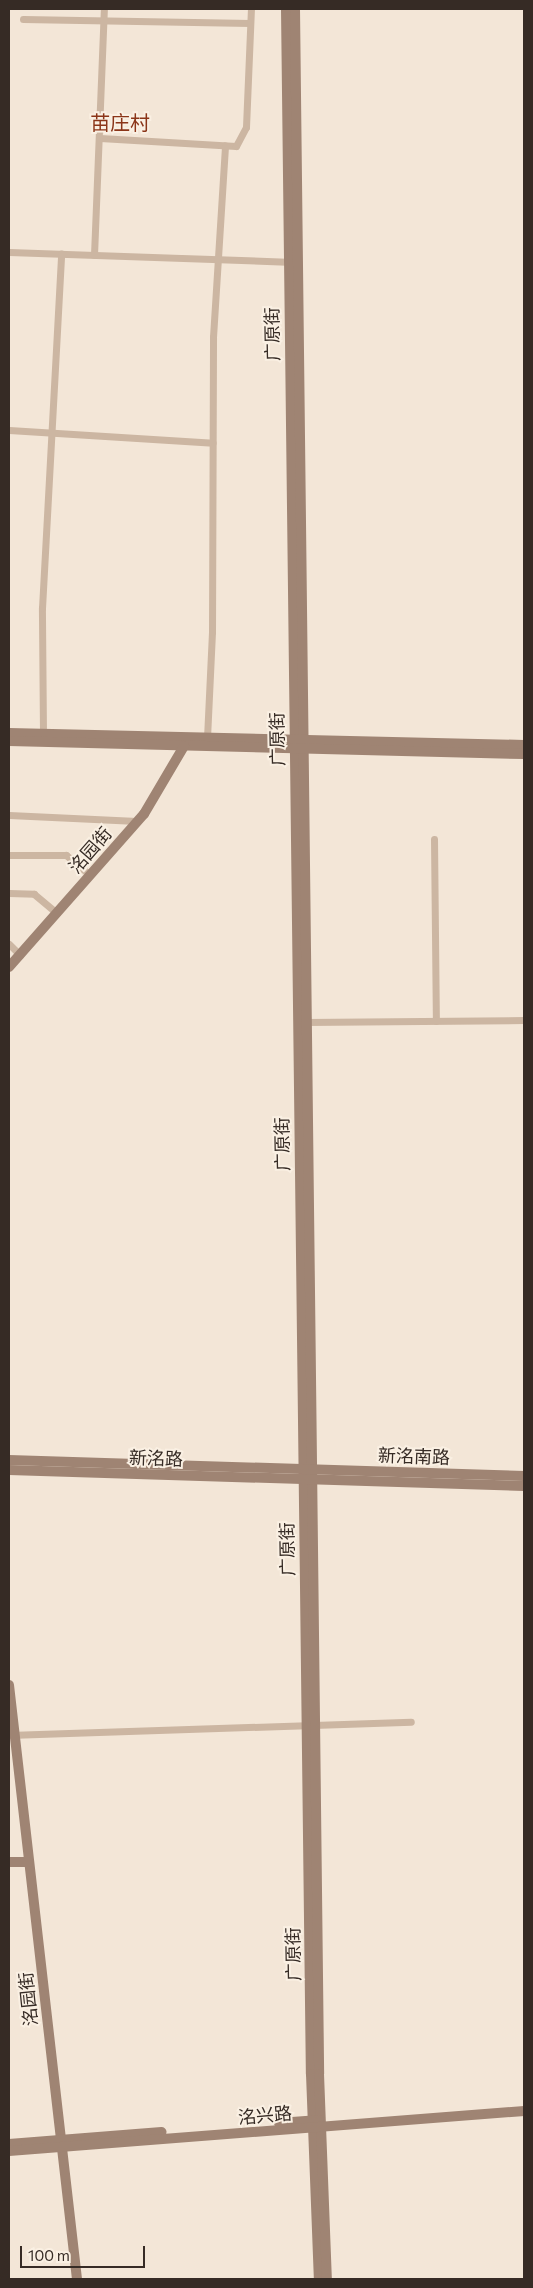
<!DOCTYPE html>
<meta charset="utf-8">
<style>
body{margin:0}
#map{position:relative;width:533px;height:2288px;overflow:hidden;background:#f3e6d7;font-family:Commissioner,"Noto Sans SC",sans-serif}
div>[style]{position:absolute}
[style*='--x']{left:calc(var(--x)*1px);top:calc(var(--y)*1px);width:calc(var(--w)*1px);rotate:calc(var(--a)*1deg)}
.street>*{height:7px;margin:-3.5px;padding:0 3.5px;transform-origin:3.5px;border-radius:3.5px;background:#ccb6a2}
.secondary>*{height:10px;margin:-5px;padding:0 5px;transform-origin:5px;border-radius:5px;background:#9f8473}
span{translate:-50% -50%;white-space:nowrap;text-align:center;line-height:1.15;-webkit-text-stroke:4px #faf0e3;paint-order:stroke}
.street-label{font-size:18px;color:#362b25}
.quarter-label{font-size:20px;color:#8b3518}
.frame{position:absolute;inset:0;border:10px solid #362b25;pointer-events:none}
.scale{position:absolute;left:20px;top:2246px;width:125px;height:22px;box-sizing:border-box;border:2px solid #362b25;border-top:0;padding-left:6px;font-size:15px;line-height:18px;white-space:nowrap;color:#362b25;-webkit-text-stroke:4px #faf0e3;paint-order:stroke}
</style>
<div id="map">
<div class="street">
<div style="--x:23;--y:19;--w:227;--a:1"></div>
<div style="--x:100;--y:138;--w:136;--a:3.4"></div>
<div style="--x:236;--y:146;--w:21;--a:-62"></div>
<div style="--x:246;--y:127;--w:118;--a:-87.6"></div>
<div style="--x:9;--y:252;--w:284;--a:2"></div>
<div style="--x:94;--y:255;--w:246;--a:-87.7"></div>
<div style="--x:9;--y:430;--w:204;--a:3.6"></div>
<div style="--x:43;--y:733;--w:125;--a:-90.5"></div>
<div style="--x:42;--y:608;--w:355;--a:-86.9"></div>
<div style="--x:207;--y:738;--w:106;--a:-87.3"></div>
<div style="--x:212;--y:632;--w:295;--a:-89.8"></div>
<div style="--x:213;--y:337;--w:192;--a:-86.4"></div>
<div style="--x:9;--y:815;--w:128;--a:2.7"></div>
<div style="--x:434;--y:839;--w:182;--a:89.4"></div>
<div style="--x:9;--y:855;--w:57;--a:0"></div>
<div style="--x:66;--y:855;--w:31;--a:40"></div>
<div style="--x:9;--y:893;--w:25;--a:2"></div>
<div style="--x:34;--y:894;--w:30;--a:40"></div>
<div style="--x:9;--y:944;--w:16;--a:45"></div>
<div style="--x:306;--y:1022;--w:218;--a:-0.5"></div>
<div style="--x:9;--y:1735;--w:402;--a:-1.9"></div>
</div>
<div class="secondary">
<div style="--x:286;--y:9;--w:2065;--a:89.31"></div>
<div style="--x:311;--y:2074;--w:205;--a:87.8"></div>
<div style="--x:295;--y:9;--w:2065;--a:89.33"></div>
<div style="--x:319;--y:2074;--w:205;--a:87.8"></div>
<div style="--x:9;--y:733;--w:515;--a:1.33"></div>
<div style="--x:9;--y:741;--w:515;--a:1.45"></div>
<div style="--x:9;--y:967;--w:204;--a:-48.6"></div>
<div style="--x:144;--y:814;--w:79;--a:-59.5"></div>
<div style="--x:9;--y:1460;--w:515;--a:1.78"></div>
<div style="--x:9;--y:1470;--w:515;--a:1.78"></div>
<div style="--x:9;--y:1685;--w:598;--a:83.47"></div>
<div style="--x:9;--y:1862;--w:20;--a:0"></div>
<div style="--x:279;--y:2123;--w:40;--a:-4.3"></div>
<div style="--x:9;--y:2144;--w:153;--a:-4.5"></div>
<div style="--x:9;--y:2151;--w:517;--a:-4.44"></div>
</div>
<div class="street-label">
<span style="left:272px;top:334px;rotate:-91deg">广原街</span>
<span style="left:277px;top:739px;rotate:-91deg">广原街</span>
<span style="left:90px;top:850px;rotate:-49deg">洺园街</span>
<span style="left:282px;top:1144px;rotate:-91deg">广原街</span>
<span style="left:414px;top:1456px;rotate:2deg">新洺南路</span>
<span style="left:156px;top:1458px;rotate:2deg">新洺路</span>
<span style="left:287px;top:1549px;rotate:-91deg">广原街</span>
<span style="left:293px;top:1954px;rotate:-91deg">广原街</span>
<span style="left:28px;top:1999px;rotate:-96deg">洺园街</span>
<span style="left:265px;top:2115px;rotate:-5deg">洺兴路</span>
</div>
<div class="quarter-label">
<span style="left:120px;top:122px">苗庄村</span>
</div>
<div class="frame"></div>
<div class="scale">100 m</div>
</div>
